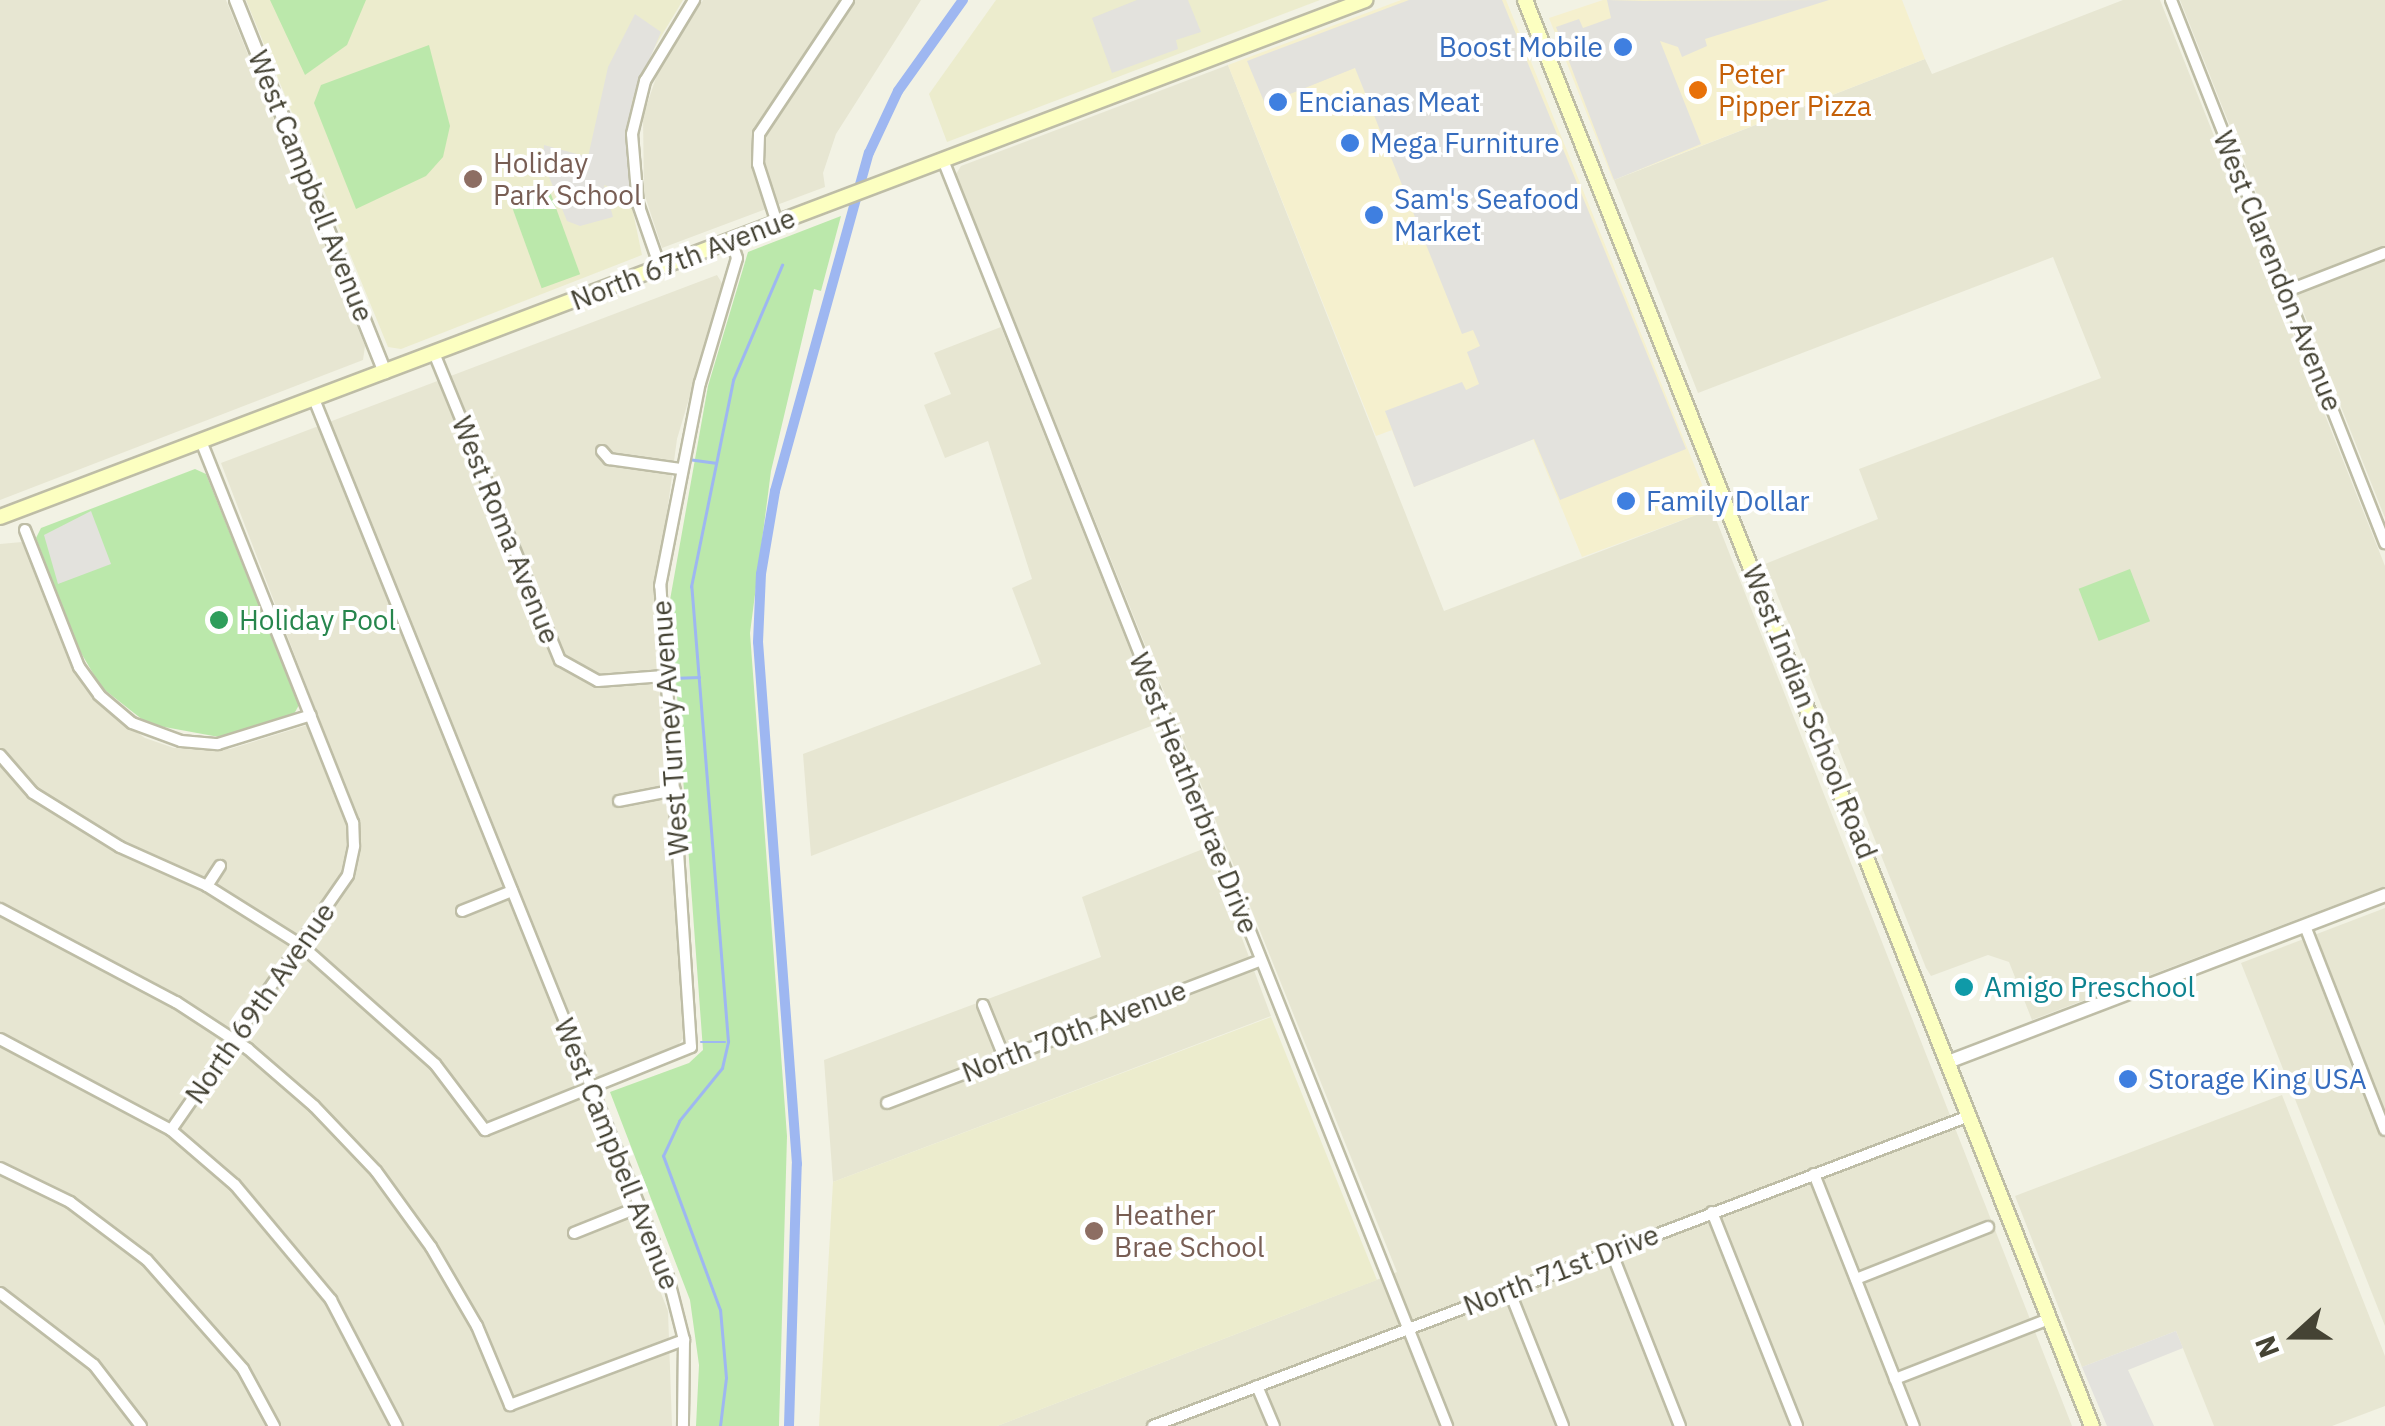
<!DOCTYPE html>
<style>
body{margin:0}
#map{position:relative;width:2385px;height:1426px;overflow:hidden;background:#f2f2e4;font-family:"IBM Plex Sans",sans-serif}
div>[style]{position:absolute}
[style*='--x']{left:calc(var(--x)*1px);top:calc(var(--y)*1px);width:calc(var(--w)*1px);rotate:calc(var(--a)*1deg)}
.residential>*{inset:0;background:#e7e6d2}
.commercial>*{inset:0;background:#f5f0ce}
.education>*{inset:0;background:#ececcd}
.green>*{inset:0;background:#bbe8ab;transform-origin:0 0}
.parking>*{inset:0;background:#e3e2dd}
.stream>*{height:2.5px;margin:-1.25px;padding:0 1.25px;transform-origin:1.25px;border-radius:1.25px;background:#9eb7f1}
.canal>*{height:10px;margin:-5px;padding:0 5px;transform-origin:5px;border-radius:5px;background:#9eb7f1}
.roads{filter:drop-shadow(2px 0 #bebda6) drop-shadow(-2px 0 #bebda6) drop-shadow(0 2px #bebda6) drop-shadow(0 -2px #bebda6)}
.minor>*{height:10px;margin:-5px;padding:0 5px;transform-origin:5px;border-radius:5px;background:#fff}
.tertiary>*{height:12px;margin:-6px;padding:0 6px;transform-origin:6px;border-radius:6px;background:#fff}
.secondary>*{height:14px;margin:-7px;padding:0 7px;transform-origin:7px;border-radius:7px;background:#fcffc1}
.dots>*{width:28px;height:28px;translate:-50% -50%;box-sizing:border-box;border:5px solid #fff;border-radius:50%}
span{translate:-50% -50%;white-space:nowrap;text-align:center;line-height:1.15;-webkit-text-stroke:8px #fff;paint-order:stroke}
.shop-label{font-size:28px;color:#366cbe}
.right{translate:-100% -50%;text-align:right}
.left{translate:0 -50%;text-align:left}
.food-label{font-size:28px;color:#c56008}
.education-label{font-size:28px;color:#785e54}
.street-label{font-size:28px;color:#454334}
.leisure-label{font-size:28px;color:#27864d}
.culture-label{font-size:28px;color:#0d838f}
.north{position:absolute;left:2245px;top:1286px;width:100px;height:100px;-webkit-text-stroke:8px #fff;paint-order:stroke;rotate:249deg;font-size:28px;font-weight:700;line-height:40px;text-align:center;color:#454334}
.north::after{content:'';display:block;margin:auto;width:35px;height:45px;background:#454334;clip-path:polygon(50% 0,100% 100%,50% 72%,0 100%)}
</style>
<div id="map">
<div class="residential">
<div style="clip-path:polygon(0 0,226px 0,365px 346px,363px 360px,0 500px)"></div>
<div style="clip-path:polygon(703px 0,921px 0,836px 134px,823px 173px,825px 187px,662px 248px,644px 193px,643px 116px,660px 66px)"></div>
<div style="clip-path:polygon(2123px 0,2160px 0,2385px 566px,2385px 886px,2032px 1020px,2009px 962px,1988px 955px,1931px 976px,1926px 968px,1765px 564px,1878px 519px,1859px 469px,2101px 378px,2053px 257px,1698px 393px,1614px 180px,1925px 59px,1932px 74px)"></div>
<div style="clip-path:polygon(2180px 0,2385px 0,2385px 518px)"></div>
<div style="clip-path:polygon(1228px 65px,1444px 611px,1712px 509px,2072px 1426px,997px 1426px,1397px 1272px,956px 174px,961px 166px)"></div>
<div style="clip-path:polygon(717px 275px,723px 285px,677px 439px,654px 609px,684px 1037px,678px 1045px,579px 1086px,668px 1311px,672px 1426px,0 1426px,0 544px,22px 542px,83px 686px,99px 705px,145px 738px,174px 748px,230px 749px,320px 721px,221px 463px)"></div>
<div style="clip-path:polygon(1001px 327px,1159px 723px,811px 856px,803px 754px,1041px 664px,1012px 588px,1032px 579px,988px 441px,945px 458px,924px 405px,951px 394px,934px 353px)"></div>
<div style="clip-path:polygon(1208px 847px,1271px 1016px,833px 1182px,824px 1060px,1101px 957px,1082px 897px)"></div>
<div style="clip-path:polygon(2385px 908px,2385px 1326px,2241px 963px)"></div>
<div style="clip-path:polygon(2282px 1095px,2385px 1356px,2385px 1406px,2332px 1426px,2214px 1426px,2176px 1331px,2082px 1367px,2015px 1196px)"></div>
</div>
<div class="commercial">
<div style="clip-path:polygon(1401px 0,1506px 0,1712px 509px,1582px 557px,1533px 439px,1414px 487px,1392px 430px,1376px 436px,1228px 65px)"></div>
<div style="clip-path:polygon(1603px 0,1902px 0,1925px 59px,1613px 180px,1549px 18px)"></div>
</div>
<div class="education">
<div style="clip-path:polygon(246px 0,683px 0,642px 68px,627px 130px,629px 193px,642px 255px,401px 349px,388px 347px)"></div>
<div style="clip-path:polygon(996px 0,1320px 0,947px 142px,929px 94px)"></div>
<div style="clip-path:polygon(1271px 1017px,1377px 1280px,997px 1426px,819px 1426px,833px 1182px)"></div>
</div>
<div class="green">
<div style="clip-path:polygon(270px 0,366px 0,347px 45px,305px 75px)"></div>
<div style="clip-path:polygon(429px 45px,450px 126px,443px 157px,426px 176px,356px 209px,314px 103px,321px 85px)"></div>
<div style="left:548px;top:186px;width:94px;height:41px;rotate:70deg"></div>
<div style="clip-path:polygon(841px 216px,821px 291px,814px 289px,771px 471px,750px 633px,787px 1136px,779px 1426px,696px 1426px,699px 1365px,690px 1300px,610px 1092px,689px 1063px,703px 1050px,670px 600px,708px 386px,748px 252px)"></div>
<div style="clip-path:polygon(195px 469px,206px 474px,299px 705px,294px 714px,219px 737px,148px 724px,101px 687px,77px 646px,36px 538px,41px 528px)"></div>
<div style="left:2130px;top:569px;width:56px;height:55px;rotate:69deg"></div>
</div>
<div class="parking">
<div style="clip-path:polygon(1137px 0,1188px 0,1201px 32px,1176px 40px,1178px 49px,1112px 73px,1092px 18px)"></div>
<div style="clip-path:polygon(1409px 0,1502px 0,1686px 449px,1560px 500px,1534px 439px,1414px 487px,1385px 411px,1462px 382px,1466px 390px,1479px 384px,1467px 352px,1480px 346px,1473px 330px,1462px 334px,1355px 68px,1265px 104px,1247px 61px)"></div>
<div style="clip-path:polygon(1607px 0,1643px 1px,1829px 0,1705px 39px,1707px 46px,1682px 57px,1678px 47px,1660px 41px,1701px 144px,1614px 180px,1556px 27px,1579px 19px,1583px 28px,1611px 18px)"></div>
<div style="clip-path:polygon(635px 14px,661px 32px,632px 101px,629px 193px,604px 185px,613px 217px,580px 226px,567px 221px,543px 162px,544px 145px,588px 157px,608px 67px)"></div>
<div style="clip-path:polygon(91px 511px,111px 564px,58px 584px,44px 535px)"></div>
<div style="clip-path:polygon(2176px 1331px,2183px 1348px,2128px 1370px,2154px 1426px,2107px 1426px,2082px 1367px)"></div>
</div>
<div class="stream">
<div style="--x:688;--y:459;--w:27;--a:8"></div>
<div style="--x:672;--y:678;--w:27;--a:-2"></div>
<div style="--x:701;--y:1042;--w:24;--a:0"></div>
<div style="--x:720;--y:1426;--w:48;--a:-82.9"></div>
<div style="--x:726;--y:1378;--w:68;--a:-95"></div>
<div style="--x:720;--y:1310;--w:164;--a:-110.3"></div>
<div style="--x:663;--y:1156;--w:38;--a:-65"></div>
<div style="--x:679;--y:1121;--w:68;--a:-50.9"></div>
<div style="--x:722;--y:1068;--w:27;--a:-77"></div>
<div style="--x:728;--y:1042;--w:457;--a:-94.6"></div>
<div style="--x:691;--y:587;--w:211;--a:-78.5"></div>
<div style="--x:733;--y:380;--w:125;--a:-66.9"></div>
</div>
<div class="canal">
<div style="--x:789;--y:1426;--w:262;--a:-88.3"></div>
<div style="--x:797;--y:1164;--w:523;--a:-94.27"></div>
<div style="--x:758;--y:642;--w:68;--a:-87.5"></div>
<div style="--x:761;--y:574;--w:84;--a:-80.4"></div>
<div style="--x:775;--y:491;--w:351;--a:-74.5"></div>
<div style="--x:869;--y:153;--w:68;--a:-64.9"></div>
<div style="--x:898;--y:91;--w:112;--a:-54.5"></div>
</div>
<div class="roads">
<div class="minor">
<div style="--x:2171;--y:0;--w:584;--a:68.49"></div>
<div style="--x:943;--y:160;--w:1363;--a:68.29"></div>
<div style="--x:777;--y:223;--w:62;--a:-107.9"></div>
<div style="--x:758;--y:164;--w:30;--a:-88"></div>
<div style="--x:759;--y:134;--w:161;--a:-56.4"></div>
<div style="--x:660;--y:267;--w:67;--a:-109.2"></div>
<div style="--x:638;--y:204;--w:70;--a:-94.9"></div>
<div style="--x:632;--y:134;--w:55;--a:-76.2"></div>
<div style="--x:645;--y:81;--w:95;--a:-58.8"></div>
<div style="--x:2287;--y:291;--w:105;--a:-21.2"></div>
<div style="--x:434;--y:353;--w:332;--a:67.7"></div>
<div style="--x:560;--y:660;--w:43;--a:28.9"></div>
<div style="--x:598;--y:681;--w:66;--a:-4.3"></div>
<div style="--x:314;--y:399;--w:947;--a:68.04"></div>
<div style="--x:668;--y:1277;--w:65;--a:75.7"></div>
<div style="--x:684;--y:1340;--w:86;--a:90.7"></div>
<div style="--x:602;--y:451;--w:11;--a:49"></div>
<div style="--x:609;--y:459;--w:72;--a:8"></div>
<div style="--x:25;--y:530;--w:147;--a:68.5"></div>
<div style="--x:79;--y:667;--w:34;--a:54"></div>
<div style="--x:99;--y:695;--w:43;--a:40.3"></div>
<div style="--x:132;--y:723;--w:52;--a:20.2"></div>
<div style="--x:181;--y:741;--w:37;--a:5"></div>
<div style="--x:218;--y:744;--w:97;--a:-17.3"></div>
<div style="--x:0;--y:755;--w:50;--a:49"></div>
<div style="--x:33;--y:793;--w:102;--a:31.8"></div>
<div style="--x:120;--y:847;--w:95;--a:24.1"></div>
<div style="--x:207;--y:886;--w:111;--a:32.1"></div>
<div style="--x:301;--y:945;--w:179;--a:41.6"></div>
<div style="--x:435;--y:1064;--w:83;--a:52.9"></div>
<div style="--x:485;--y:1130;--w:222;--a:-21.9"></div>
<div style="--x:691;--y:1047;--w:462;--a:-93.8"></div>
<div style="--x:660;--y:586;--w:207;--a:-78.9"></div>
<div style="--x:700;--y:383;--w:130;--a:-73.5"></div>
<div style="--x:737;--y:258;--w:19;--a:-108"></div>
<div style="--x:619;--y:801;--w:57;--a:-11.1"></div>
<div style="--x:207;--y:886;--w:24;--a:-57"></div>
<div style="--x:0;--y:909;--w:199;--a:27.9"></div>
<div style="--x:176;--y:1002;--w:86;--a:33.1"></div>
<div style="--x:248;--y:1049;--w:87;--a:40.8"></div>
<div style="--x:314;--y:1106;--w:90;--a:46.4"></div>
<div style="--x:376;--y:1171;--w:94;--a:54.1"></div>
<div style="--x:431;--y:1247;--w:91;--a:59.8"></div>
<div style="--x:477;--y:1326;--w:86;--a:67.3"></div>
<div style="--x:510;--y:1405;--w:186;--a:-20.5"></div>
<div style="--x:462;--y:911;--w:54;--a:-21.8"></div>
<div style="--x:2305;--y:926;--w:219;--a:68.6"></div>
<div style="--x:983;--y:1005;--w:56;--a:68"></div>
<div style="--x:0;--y:1039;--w:194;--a:28"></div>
<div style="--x:171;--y:1130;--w:84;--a:40.7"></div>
<div style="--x:235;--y:1185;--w:150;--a:50.1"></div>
<div style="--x:331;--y:1300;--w:142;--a:62.4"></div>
<div style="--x:887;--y:1103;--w:400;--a:-20.9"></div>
<div style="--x:171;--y:1130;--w:310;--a:-55.2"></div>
<div style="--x:348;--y:875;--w:30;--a:-78"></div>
<div style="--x:354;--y:846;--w:23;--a:-92"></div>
<div style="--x:353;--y:823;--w:410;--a:-111.7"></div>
<div style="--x:0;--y:1168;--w:78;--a:25.9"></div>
<div style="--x:70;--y:1202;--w:96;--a:37"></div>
<div style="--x:147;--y:1260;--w:145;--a:48.6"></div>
<div style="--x:243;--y:1369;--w:65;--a:61.5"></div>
<div style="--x:1814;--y:1174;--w:271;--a:68.4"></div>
<div style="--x:1712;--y:1212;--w:230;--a:68.3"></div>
<div style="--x:574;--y:1233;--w:70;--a:-21.8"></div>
<div style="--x:1611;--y:1251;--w:188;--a:68.5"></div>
<div style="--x:1856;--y:1279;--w:142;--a:-21.5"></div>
<div style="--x:1509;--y:1290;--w:146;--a:68.3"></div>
<div style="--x:0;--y:1293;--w:118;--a:37.5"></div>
<div style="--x:94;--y:1365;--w:77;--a:52.4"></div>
<div style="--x:1895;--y:1379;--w:165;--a:-21.3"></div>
<div style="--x:1257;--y:1386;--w:43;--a:67"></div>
<div style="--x:1153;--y:1426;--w:873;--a:-20.8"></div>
</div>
<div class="tertiary">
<div style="--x:236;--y:0;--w:401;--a:68.2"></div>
<div style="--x:1948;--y:1062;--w:468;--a:-20.9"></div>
</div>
<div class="secondary">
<div style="--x:1525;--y:0;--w:1535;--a:68.32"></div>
<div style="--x:0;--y:517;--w:1460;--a:-20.74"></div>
</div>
</div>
<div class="dots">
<div style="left:1623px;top:47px;background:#3f7fe0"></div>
<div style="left:1698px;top:90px;background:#e8710a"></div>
<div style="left:1278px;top:102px;background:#3f7fe0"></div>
<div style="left:1350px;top:143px;background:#3f7fe0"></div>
<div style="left:473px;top:179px;background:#8d6e63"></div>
<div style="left:1374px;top:215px;background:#3f7fe0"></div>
<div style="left:1626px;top:501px;background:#3f7fe0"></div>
<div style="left:219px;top:620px;background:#2e9e5b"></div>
<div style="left:1964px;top:987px;background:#0f9aa8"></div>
<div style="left:2128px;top:1079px;background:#3f7fe0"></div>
<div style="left:1094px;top:1231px;background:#8d6e63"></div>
</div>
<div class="shop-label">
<span class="right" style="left:1603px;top:47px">Boost Mobile</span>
<span class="left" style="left:1298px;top:102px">Encianas Meat</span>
<span class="left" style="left:1370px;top:143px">Mega Furniture</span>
<span class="left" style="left:1394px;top:215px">Sam's Seafood<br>Market</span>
<span class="left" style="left:1646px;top:501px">Family Dollar</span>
<span class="left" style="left:2148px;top:1079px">Storage King USA</span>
</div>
<div class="food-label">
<span class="left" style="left:1718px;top:90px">Peter<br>Pipper Pizza</span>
</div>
<div class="education-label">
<span class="left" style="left:493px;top:179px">Holiday<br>Park School</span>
<span class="left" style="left:1114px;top:1231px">Heather<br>Brae School</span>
</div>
<div class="street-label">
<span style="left:311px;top:186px;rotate:68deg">West Campbell Avenue</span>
<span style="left:683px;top:259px;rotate:-21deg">North 67th Avenue</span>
<span style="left:2278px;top:271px;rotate:68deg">West Clarendon Avenue</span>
<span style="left:506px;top:530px;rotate:68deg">West Roma Avenue</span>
<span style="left:1810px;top:712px;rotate:68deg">West Indian School Road</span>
<span style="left:670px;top:728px;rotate:-94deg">West Turney Avenue</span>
<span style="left:1194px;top:793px;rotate:68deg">West Heatherbrae Drive</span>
<span style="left:260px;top:1003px;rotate:-55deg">North 69th Avenue</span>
<span style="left:1074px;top:1031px;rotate:-21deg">North 70th Avenue</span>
<span style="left:617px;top:1154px;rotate:68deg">West Campbell Avenue</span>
<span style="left:1561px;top:1270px;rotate:-21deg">North 71st Drive</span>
</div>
<div class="leisure-label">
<span class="left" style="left:239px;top:620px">Holiday Pool</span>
</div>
<div class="culture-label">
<span class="left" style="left:1984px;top:987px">Amigo Preschool</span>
</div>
<div class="north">N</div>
</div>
